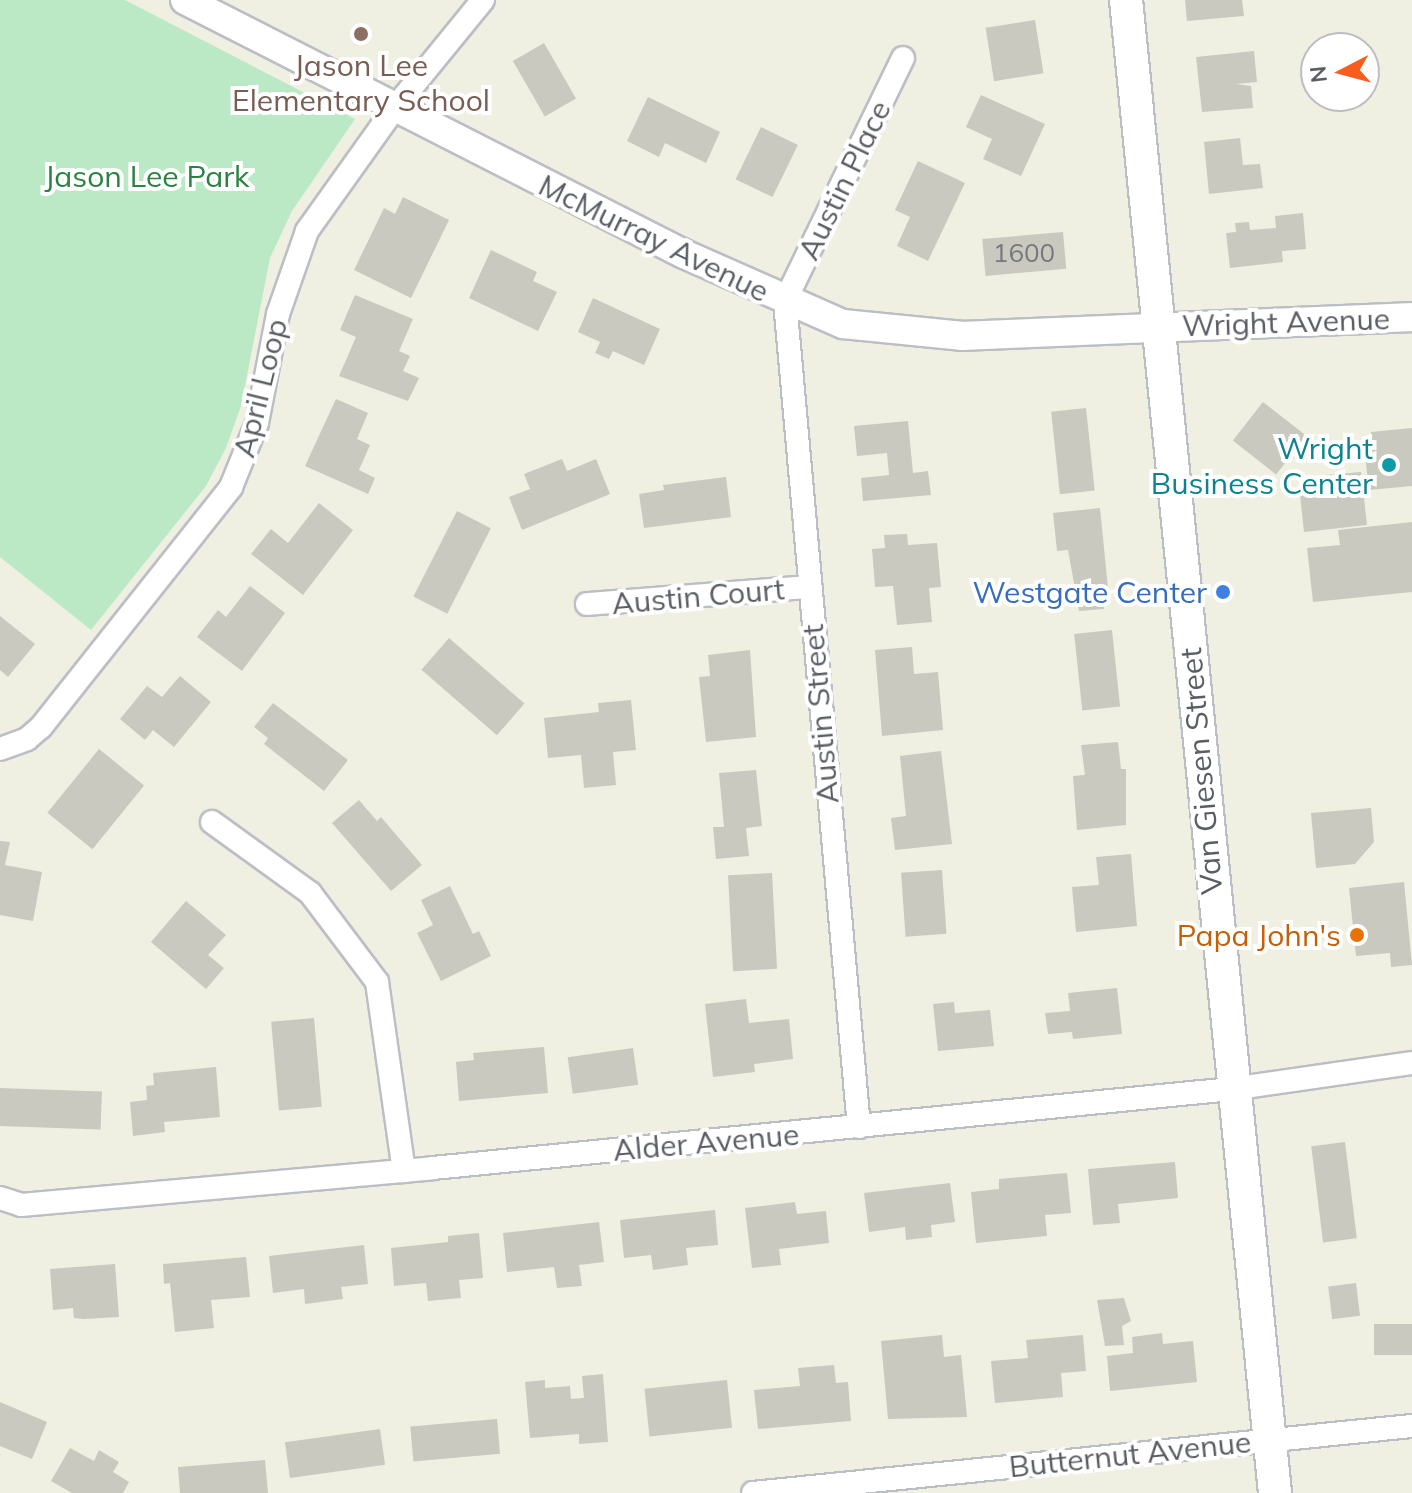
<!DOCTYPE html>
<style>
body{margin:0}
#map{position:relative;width:1412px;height:1493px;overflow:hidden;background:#efefe2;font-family:Mulish,sans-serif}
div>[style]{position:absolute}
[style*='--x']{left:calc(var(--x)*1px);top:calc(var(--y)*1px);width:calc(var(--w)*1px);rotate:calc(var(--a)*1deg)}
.green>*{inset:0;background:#bce9c5}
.building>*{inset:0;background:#cac9bf;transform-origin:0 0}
.roads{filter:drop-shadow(2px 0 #bcbec5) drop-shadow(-2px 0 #bcbec5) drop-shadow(0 2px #bcbec5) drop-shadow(0 -2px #bcbec5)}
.minor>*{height:22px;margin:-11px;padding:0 11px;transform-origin:11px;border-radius:11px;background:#fff}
.tertiary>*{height:28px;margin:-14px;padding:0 14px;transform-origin:14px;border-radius:14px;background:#fff}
.secondary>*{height:32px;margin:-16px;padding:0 16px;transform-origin:16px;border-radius:16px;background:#fff}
.dots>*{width:22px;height:22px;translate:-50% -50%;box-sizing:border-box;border:4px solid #fff;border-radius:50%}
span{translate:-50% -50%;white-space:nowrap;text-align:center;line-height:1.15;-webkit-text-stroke:8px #fff;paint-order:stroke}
.number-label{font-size:26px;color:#76787b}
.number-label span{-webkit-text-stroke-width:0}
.education-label{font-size:30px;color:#785e54}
.park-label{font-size:30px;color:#2c8242}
.street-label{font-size:30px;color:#5a5d64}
.culture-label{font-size:30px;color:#0d838f}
.right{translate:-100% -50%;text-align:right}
.shop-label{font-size:30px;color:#366cbe}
.food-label{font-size:30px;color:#c56008}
.north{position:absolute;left:1300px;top:32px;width:80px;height:80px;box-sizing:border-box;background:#fff;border:2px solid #bdbec1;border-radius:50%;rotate:264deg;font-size:22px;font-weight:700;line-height:32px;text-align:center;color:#5a5d64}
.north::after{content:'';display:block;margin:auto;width:28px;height:36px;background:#f85d1e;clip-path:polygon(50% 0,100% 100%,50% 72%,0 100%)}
</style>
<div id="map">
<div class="green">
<div style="clip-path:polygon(0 0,125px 0,355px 119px,292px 211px,270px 258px,241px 406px,226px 448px,206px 486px,91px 630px,0 557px)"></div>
</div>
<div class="building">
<div style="clip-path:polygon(1185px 0,1242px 0,1244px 16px,1187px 21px)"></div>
<div style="left:1035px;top:20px;width:54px;height:50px;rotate:81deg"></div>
<div style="left:544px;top:43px;width:64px;height:36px;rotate:60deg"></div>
<div style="clip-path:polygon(1254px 51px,1257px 82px,1236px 84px,1251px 86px,1253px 108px,1202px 112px,1196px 57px)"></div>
<div style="clip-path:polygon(981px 95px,1045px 124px,1021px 176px,983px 159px,992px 139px,966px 127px)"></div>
<div style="clip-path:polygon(648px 97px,720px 132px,706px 163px,665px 143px,659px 157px,627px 141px)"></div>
<div style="left:761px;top:127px;width:41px;height:58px;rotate:26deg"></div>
<div style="clip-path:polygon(1240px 138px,1243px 165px,1260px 164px,1263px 188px,1209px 194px,1204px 142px)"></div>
<div style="clip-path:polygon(918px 161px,965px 183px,928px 261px,897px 246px,910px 217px,895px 210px)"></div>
<div style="clip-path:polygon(403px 197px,449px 220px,411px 298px,354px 270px,384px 208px,395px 214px)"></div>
<div style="clip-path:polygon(1303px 213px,1306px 249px,1282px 251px,1283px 262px,1230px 268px,1226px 233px,1236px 232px,1235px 223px,1249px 222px,1250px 230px,1276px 228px,1275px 216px)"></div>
<div style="left:1063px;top:232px;width:37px;height:81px;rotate:85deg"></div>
<div style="clip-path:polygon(491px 250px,537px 272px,533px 281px,557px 292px,538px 331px,469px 298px)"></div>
<div style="clip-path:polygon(355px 295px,413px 319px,399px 351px,410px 356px,403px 371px,419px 378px,408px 401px,339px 376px,356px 337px,340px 330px)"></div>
<div style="clip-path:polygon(593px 298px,660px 329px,644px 365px,613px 351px,609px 359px,595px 353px,600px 342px,578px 332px)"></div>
<div style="clip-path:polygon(336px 399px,368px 413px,357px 439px,370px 445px,359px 470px,375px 478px,368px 494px,305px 466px)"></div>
<div style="left:1263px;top:402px;width:55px;height:49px;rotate:38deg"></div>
<div style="left:1086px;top:408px;width:83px;height:35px;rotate:84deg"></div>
<div style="clip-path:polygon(908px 421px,913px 473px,928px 471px,931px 495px,863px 501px,861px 478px,889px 475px,887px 453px,857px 456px,854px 426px)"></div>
<div style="clip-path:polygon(1412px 428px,1412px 486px,1369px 490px,1364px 445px,1372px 444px,1371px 432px)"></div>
<div style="clip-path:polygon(562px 459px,567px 471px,596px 459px,610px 494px,522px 530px,509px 497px,530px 489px,524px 474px)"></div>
<div style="clip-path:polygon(1361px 472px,1367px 525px,1304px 532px,1300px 495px,1315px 476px)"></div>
<div style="clip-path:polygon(726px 477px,731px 517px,644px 528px,639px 494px,664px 490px,663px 485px)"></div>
<div style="clip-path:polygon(319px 503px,353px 530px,303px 595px,251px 554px,271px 529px,288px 543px)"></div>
<div style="clip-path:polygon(1100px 508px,1108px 588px,1102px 589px,1104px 609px,1079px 611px,1068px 550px,1057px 551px,1053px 513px)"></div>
<div style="left:457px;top:511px;width:38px;height:96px;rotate:27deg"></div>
<div style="clip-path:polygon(1412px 522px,1412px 592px,1313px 602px,1307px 548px,1340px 545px,1338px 530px)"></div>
<div style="clip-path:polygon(907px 534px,908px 545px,937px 543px,941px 587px,929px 588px,932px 622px,897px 625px,893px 586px,875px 587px,872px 549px,885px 548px,884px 535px)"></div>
<div style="clip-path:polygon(250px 586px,285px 613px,242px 671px,197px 637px,218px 610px,226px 617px)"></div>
<div style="clip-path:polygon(0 616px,35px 644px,8px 677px,0 670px)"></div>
<div style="left:1112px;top:630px;width:77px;height:38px;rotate:84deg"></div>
<div style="left:449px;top:638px;width:100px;height:42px;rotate:41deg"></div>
<div style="clip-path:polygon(912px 647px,914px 674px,938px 672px,943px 730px,882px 736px,875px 650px)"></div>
<div style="clip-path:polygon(750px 650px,756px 737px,706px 742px,699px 677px,710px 676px,708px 655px)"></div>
<div style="clip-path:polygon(180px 676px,211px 702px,174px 747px,153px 730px,145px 740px,120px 719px,147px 686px,162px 697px)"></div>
<div style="clip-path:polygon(631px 700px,636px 750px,613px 752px,616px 785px,584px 788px,581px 755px,548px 758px,544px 718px,599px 712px,598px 703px)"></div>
<div style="clip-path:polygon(273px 703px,348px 760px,324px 791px,264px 744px,268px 738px,254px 727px)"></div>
<div style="clip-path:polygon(1118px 742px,1121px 769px,1126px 769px,1126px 825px,1077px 830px,1073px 776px,1085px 775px,1081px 745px)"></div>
<div style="left:99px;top:749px;width:58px;height:82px;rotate:39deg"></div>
<div style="clip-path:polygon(941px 751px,952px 844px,895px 850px,891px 818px,906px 816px,900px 756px)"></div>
<div style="clip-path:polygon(756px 770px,762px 826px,746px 828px,749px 856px,716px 859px,713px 827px,724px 827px,719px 773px)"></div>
<div style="clip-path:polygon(359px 800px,377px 821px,381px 817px,422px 865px,391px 891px,332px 823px)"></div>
<div style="clip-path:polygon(1371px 808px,1374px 842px,1355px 864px,1316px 868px,1311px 813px)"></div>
<div style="clip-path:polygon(0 841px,10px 842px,5px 865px,42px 872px,33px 921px,0 915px)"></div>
<div style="clip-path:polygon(1131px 854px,1137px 926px,1076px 932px,1072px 887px,1099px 885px,1096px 857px)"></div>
<div style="left:942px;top:870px;width:64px;height:41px;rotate:86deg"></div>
<div style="left:772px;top:873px;width:96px;height:44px;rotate:87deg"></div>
<div style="clip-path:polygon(1404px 882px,1412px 965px,1391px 967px,1390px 953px,1356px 956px,1349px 888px)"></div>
<div style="clip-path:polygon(450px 886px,473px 934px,479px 931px,491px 956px,441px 981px,417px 933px,433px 925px,421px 900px)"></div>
<div style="clip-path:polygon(186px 901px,226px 935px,208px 955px,224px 968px,206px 989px,151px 942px)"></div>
<div style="clip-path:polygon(1117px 988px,1122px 1034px,1073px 1039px,1072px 1032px,1048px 1034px,1045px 1013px,1070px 1011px,1068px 993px)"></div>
<div style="clip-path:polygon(746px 999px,749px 1023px,789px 1019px,793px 1059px,754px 1064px,755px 1072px,713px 1077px,705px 1004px)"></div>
<div style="clip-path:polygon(954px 1002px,955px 1013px,990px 1010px,994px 1046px,938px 1051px,933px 1004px)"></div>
<div style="left:314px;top:1018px;width:89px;height:43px;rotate:85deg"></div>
<div style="clip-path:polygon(544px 1047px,548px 1093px,459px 1101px,456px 1062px,474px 1060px,473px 1053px)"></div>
<div style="left:633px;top:1048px;width:37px;height:66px;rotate:82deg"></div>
<div style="clip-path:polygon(216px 1067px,220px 1117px,164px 1122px,165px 1132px,133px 1136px,130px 1102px,147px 1100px,146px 1086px,154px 1085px,153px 1073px)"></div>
<div style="left:0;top:1088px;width:102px;height:38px;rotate:2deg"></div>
<div style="left:1345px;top:1142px;width:97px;height:34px;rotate:83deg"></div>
<div style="clip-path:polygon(1175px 1162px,1178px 1198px,1118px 1204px,1120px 1223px,1093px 1225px,1088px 1169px)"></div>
<div style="clip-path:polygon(1067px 1173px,1071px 1213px,1045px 1215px,1047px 1236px,976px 1243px,971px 1192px,999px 1189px,999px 1179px)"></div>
<div style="clip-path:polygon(950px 1183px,955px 1222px,931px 1225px,932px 1237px,906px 1240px,905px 1227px,869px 1232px,864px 1193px)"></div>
<div style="clip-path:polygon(795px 1202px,797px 1214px,826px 1211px,829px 1243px,779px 1249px,781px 1265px,752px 1268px,745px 1208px)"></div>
<div style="clip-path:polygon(715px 1210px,718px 1245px,686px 1248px,688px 1265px,653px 1270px,651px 1255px,624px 1258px,620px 1220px)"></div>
<div style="clip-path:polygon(599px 1222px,604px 1262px,579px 1265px,582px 1286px,557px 1288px,554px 1267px,507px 1272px,503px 1233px)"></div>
<div style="clip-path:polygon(479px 1233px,483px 1278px,459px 1280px,461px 1298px,428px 1301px,426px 1283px,394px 1286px,391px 1248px,448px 1242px,448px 1236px)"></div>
<div style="clip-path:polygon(364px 1245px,368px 1284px,341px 1287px,343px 1299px,305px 1304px,304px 1289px,273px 1293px,269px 1256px)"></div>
<div style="clip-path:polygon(246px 1257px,250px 1297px,211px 1300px,214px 1328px,175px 1332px,170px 1283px,164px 1284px,163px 1264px)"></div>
<div style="clip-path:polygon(115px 1264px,119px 1317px,84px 1319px,74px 1318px,73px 1308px,53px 1310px,50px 1269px)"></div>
<div style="left:1356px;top:1283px;width:33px;height:28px;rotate:83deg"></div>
<div style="clip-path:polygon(1124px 1298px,1131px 1321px,1122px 1326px,1124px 1345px,1105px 1346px,1097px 1300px)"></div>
<div style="left:1412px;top:1324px;width:31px;height:38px;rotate:90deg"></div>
<div style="clip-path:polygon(1162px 1333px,1163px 1344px,1193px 1341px,1197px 1382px,1110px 1391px,1107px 1356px,1133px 1353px,1132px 1337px)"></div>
<div style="clip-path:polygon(942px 1335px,944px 1357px,961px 1355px,967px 1417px,888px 1419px,881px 1341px)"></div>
<div style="clip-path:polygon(1083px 1335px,1086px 1371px,1061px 1373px,1063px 1397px,995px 1403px,991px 1361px,1028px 1358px,1026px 1340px)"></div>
<div style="clip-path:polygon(834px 1365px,836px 1383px,848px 1382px,851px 1421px,758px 1429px,754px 1390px,800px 1386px,798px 1368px)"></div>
<div style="clip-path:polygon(603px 1374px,608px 1442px,579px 1444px,579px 1434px,530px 1438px,525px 1382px,545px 1380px,545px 1388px,570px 1386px,571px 1399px,584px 1398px,582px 1376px)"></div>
<div style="left:727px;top:1380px;width:48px;height:83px;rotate:84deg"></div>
<div style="clip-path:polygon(0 1402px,47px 1422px,32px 1459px,0 1446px)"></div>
<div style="left:497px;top:1419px;width:35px;height:87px;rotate:85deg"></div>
<div style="left:380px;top:1429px;width:36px;height:96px;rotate:82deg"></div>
<div style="clip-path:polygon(70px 1448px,94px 1461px,99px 1450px,119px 1462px,113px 1472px,129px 1482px,123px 1493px,72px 1493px,51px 1481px)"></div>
<div style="clip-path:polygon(265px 1460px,268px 1493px,180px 1493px,178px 1467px)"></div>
</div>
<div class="roads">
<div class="minor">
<div style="--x:587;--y:604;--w:222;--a:-4.4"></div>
<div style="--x:0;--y:749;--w:29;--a:-20"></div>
<div style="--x:27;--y:739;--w:18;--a:-41"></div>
<div style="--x:41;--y:727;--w:306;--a:-51.6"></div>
<div style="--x:231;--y:487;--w:69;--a:-67.9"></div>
<div style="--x:257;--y:423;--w:111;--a:-79.1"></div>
<div style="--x:278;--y:314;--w:88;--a:-70.7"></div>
<div style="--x:307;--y:231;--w:150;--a:-54.5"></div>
<div style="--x:394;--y:109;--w:141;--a:-50.8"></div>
<div style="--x:212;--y:822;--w:121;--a:35.9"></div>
<div style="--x:310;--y:893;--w:111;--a:53"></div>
<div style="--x:377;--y:982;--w:191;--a:81.9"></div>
<div style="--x:859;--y:1127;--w:829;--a:-95.12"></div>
<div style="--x:785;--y:301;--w:270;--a:-64.1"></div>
<div style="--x:0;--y:1198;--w:22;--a:18"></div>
<div style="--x:21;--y:1205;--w:414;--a:-5.1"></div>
<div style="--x:433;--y:1168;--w:802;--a:-5.65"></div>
<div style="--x:1231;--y:1089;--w:183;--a:-8.2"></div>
<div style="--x:753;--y:1493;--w:662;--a:-5.81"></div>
</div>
<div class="tertiary">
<div style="--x:185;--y:0;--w:560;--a:26.98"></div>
<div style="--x:684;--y:254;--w:174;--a:23.8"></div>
<div style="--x:843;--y:324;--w:121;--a:5.7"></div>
<div style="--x:963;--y:336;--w:449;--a:-2.4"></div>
</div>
<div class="secondary">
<div style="--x:1126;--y:0;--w:1500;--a:84.3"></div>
</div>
</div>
<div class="dots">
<div style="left:361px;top:34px;background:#8d6e63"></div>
<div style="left:1389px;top:465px;background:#0f9aa8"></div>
<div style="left:1223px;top:592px;background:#3f7fe0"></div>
<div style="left:1357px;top:935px;background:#e8710a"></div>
</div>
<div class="number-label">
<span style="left:1024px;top:253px">1600</span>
</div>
<div class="education-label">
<span style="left:361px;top:82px">Jason Lee<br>Elementary School</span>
</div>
<div class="park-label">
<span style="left:147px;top:176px">Jason Lee Park</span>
</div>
<div class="street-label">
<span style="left:844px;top:180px;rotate:-64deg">Austin Place</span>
<span style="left:654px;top:238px;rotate:26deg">McMurray Avenue</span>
<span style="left:1286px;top:322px;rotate:-2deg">Wright Avenue</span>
<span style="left:260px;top:388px;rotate:-76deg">April Loop</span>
<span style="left:698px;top:596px;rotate:-5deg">Austin Court</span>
<span style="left:820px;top:714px;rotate:-95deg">Austin Street</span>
<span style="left:1201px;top:771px;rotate:-95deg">Van Giesen Street</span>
<span style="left:706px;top:1142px;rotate:-5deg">Alder Avenue</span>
<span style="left:1130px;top:1454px;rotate:-6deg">Butternut Avenue</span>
</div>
<div class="culture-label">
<span class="right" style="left:1373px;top:465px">Wright<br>Business Center</span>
</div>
<div class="shop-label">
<span class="right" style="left:1207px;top:592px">Westgate Center</span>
</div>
<div class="food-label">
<span class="right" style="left:1341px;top:935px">Papa John's</span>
</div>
<div class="north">N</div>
</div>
